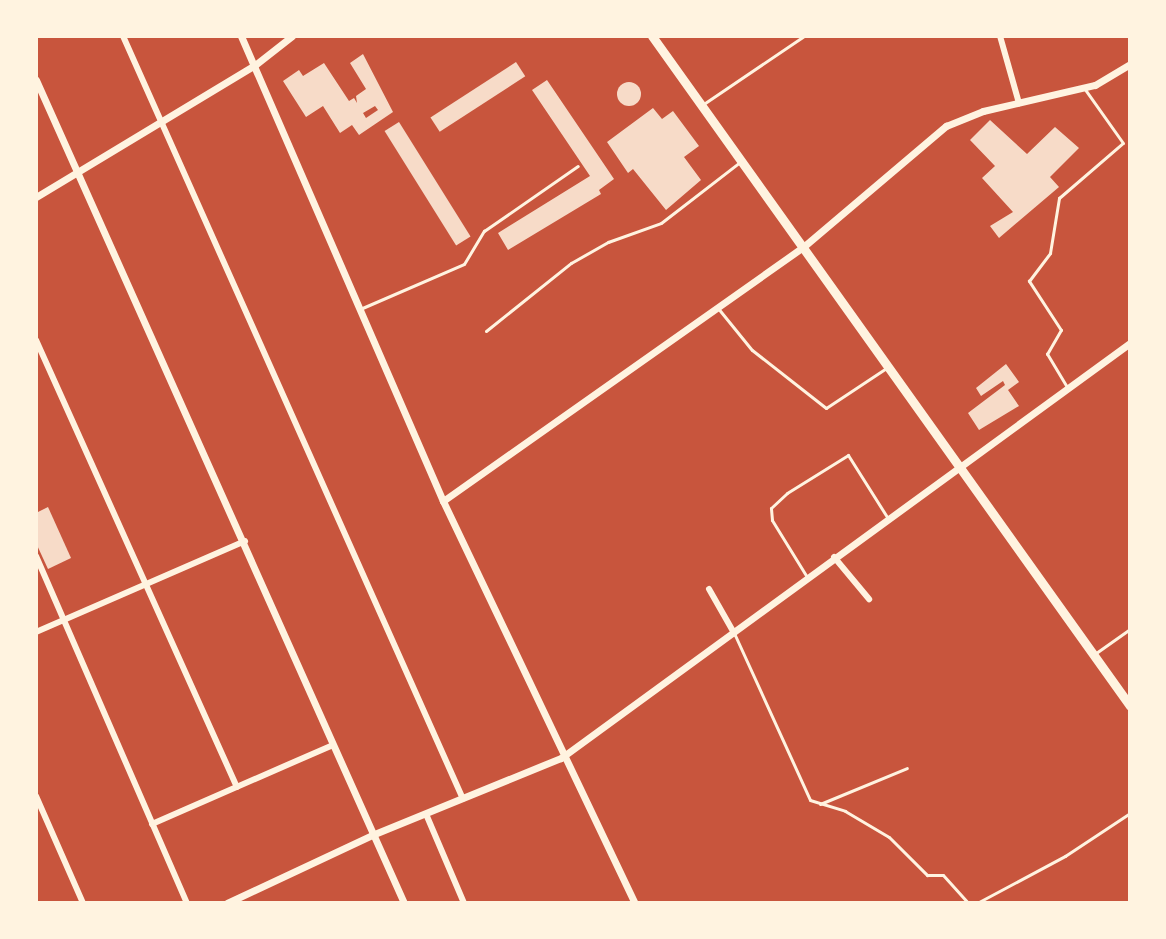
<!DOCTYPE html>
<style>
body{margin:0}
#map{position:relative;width:1166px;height:939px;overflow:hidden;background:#c8553d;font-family:"Libre Baskerville",serif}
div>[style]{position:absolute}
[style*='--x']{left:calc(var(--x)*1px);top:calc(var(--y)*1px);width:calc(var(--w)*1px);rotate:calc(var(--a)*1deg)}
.building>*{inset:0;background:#f7dbc8;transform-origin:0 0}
.round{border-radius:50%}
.service>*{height:3px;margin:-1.5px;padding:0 1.5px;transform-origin:1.5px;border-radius:1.5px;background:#fff3e0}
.minor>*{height:6px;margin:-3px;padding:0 3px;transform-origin:3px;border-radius:3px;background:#fff3e0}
.tertiary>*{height:7px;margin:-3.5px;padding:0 3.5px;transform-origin:3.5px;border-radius:3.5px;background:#fff3e0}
.primary>*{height:9px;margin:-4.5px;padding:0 4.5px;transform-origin:4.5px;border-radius:4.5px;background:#fff3e0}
span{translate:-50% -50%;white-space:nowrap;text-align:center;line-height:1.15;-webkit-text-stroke:7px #fff3e0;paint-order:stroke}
.frame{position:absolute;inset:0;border:38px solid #fff3e0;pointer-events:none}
</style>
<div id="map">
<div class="building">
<div style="clip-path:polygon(evenodd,363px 54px,393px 112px,359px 135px,352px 125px,340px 133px,323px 106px,306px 117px,283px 81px,299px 70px,303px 76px,324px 63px,349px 101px,354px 98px,357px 103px,356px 96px,366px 89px,350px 63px,363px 54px,375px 106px,378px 110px,366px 118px,363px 113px,375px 106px)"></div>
<div style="left:516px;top:62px;width:17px;height:102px;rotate:57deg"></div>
<div style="clip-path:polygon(547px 80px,614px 179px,599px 190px,601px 194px,508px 250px,498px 233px,590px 176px,532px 90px)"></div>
<div class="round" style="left:617px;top:82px;width:24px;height:24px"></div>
<div style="clip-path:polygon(653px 108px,662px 119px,673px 111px,699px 146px,684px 157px,701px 180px,666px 210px,633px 169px,628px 173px,607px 142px)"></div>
<div style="clip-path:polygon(990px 120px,1027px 154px,1055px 127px,1079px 148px,1050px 177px,1059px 187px,999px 238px,990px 226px,1013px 212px,982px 178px,995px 166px,970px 140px)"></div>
<div style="left:399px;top:122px;width:135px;height:17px;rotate:58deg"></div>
<div style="clip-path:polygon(1006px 364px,1019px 382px,1008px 390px,1019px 406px,979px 430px,968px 413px,1005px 385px,1003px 381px,981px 396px,976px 388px)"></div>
<div style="clip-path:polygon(48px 507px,71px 558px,48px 569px,36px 543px,36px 513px)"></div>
</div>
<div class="service">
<div style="--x:705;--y:103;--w:120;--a:-34.1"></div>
<div style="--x:717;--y:307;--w:55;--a:50.9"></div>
<div style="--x:752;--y:350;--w:94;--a:38.1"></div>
<div style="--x:826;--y:408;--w:71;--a:-33.5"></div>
<div style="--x:360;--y:309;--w:113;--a:-23.4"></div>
<div style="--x:464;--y:264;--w:39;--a:-59"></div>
<div style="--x:484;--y:231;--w:114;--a:-34.7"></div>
<div style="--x:486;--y:331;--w:109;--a:-38.7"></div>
<div style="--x:571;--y:263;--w:43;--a:-29.6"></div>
<div style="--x:608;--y:242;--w:56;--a:-19.7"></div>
<div style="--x:661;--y:223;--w:100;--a:-37.7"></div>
<div style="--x:1067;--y:387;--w:39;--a:-121"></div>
<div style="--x:1047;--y:354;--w:28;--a:-60"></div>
<div style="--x:1061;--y:330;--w:59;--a:-123.1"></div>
<div style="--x:1029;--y:281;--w:35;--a:-53"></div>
<div style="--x:1050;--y:253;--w:56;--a:-80.7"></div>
<div style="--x:1059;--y:198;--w:84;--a:-40.7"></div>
<div style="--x:1123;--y:143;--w:67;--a:-125.3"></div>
<div style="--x:807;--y:577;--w:67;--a:-121.6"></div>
<div style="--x:772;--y:520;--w:12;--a:-95"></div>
<div style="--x:771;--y:508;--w:22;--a:-43"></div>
<div style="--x:787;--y:493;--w:72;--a:-31.9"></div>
<div style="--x:848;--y:455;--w:73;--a:57.8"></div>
<div style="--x:734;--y:633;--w:183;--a:65.5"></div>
<div style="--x:810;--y:800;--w:37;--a:17"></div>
<div style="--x:845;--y:811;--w:51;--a:30.6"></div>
<div style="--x:889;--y:837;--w:54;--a:45"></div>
<div style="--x:927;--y:875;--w:16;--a:0"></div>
<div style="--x:943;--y:875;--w:36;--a:48"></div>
<div style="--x:967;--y:902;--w:10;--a:6"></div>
<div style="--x:977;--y:903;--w:100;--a:-28.1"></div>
<div style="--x:1065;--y:856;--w:78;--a:-33.5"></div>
<div style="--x:1096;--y:653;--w:42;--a:-35.2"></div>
<div style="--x:820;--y:804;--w:94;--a:-22.5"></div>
</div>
<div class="minor">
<div style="--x:123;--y:36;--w:835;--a:65.98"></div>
<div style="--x:1000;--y:36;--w:70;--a:74.2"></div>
<div style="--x:36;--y:340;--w:490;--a:65.8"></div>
<div style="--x:36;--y:556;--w:378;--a:66.5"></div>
<div style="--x:834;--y:557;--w:55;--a:50.2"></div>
<div style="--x:709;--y:589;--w:51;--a:60.4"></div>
<div style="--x:36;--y:632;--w:228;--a:-23.5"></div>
<div style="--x:36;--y:796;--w:117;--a:66.3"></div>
<div style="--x:426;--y:814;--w:97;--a:66.9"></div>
<div style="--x:152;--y:824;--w:197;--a:-23.6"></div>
</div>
<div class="tertiary">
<div style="--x:241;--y:36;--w:507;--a:66.52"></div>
<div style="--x:443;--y:501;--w:445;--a:64.5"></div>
<div style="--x:36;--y:80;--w:902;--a:65.91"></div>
<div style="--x:36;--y:197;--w:256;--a:-31.1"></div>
<div style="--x:255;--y:65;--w:47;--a:-38.1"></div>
<div style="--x:443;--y:501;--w:439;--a:-35.2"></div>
<div style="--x:802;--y:248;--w:189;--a:-40.3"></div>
<div style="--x:946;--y:126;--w:40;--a:-22"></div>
<div style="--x:983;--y:111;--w:115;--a:-13.1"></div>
<div style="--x:1095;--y:85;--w:41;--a:-31"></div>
<div style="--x:227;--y:903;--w:160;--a:-25.1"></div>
<div style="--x:372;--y:835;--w:204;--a:-22.2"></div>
<div style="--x:561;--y:758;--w:704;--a:-36.11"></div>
</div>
<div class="primary">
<div style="--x:652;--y:36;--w:823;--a:54.49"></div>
</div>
<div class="frame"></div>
</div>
